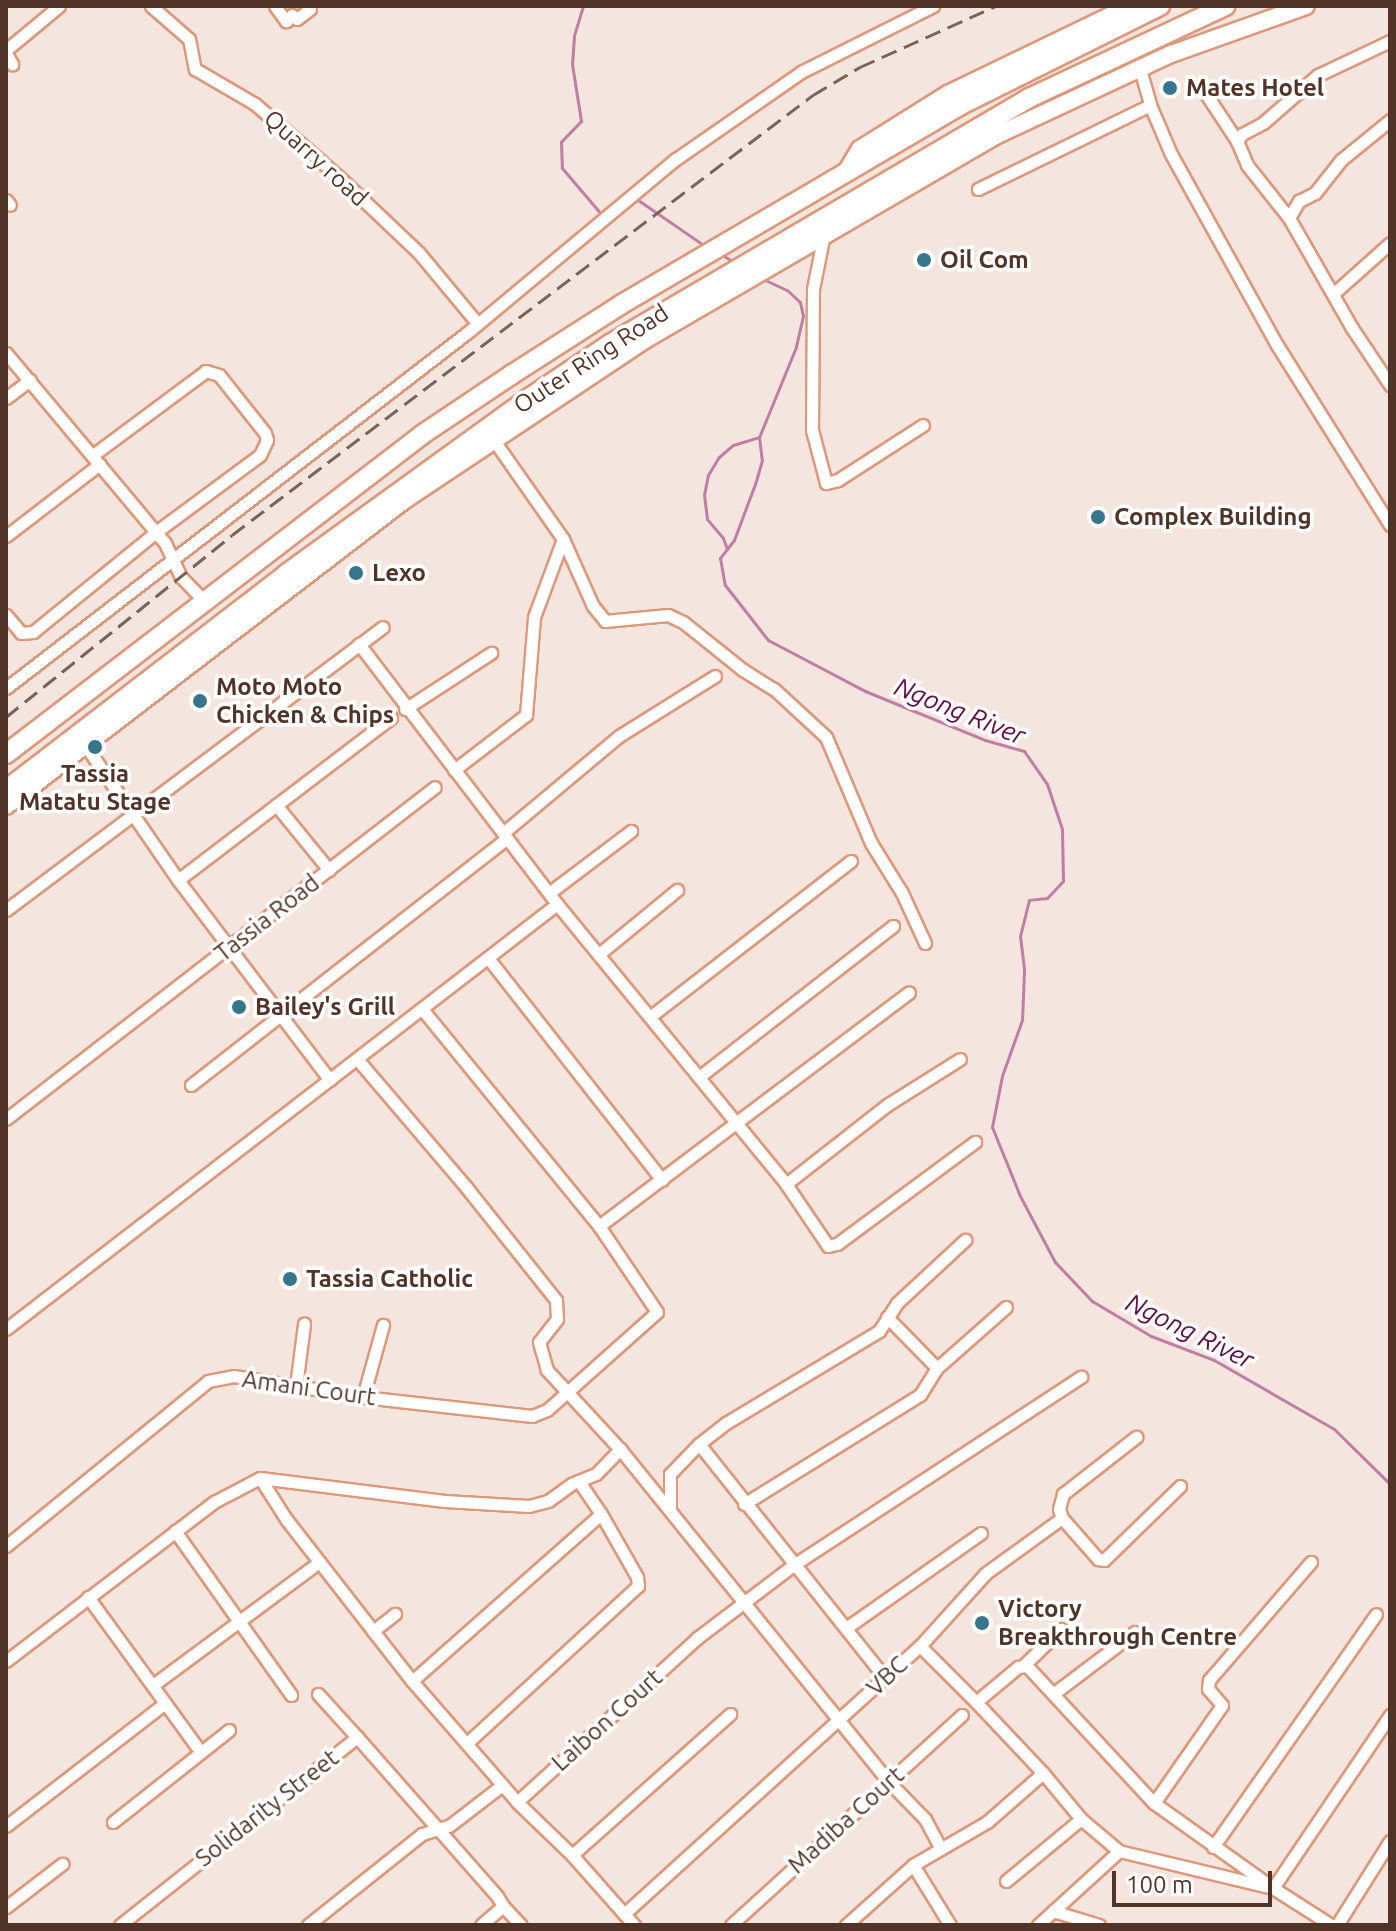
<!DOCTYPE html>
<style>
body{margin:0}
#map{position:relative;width:1396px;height:1931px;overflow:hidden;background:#f4e5df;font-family:Ubuntu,sans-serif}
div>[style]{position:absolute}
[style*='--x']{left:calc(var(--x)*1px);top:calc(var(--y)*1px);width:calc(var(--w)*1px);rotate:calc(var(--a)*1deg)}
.stream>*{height:3px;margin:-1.5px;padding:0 1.5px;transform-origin:1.5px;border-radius:1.5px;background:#c07ea4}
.roads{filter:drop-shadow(2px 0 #de987a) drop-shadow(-2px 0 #de987a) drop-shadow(0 2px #de987a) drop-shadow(0 -2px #de987a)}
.street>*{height:11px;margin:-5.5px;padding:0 5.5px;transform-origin:5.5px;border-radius:5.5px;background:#fff}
.secondary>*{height:16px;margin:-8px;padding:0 8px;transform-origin:8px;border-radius:8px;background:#fff}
.primary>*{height:18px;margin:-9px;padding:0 9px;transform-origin:9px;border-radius:9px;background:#fff}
.rail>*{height:3px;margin-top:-1.5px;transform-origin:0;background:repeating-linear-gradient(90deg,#7c6357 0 16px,transparent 0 24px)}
.dots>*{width:22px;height:22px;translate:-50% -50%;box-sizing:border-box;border:4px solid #fff;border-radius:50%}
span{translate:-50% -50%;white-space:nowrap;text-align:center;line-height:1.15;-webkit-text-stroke:7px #fff;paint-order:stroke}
.poi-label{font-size:24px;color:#513427;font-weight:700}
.left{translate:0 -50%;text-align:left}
.street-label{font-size:24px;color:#513427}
.water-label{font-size:26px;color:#5e1045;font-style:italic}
.frame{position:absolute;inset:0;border:8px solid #513427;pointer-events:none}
.scale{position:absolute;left:1112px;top:1871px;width:160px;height:36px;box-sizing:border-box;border:4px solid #513427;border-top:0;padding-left:10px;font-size:24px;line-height:28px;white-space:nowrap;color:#513427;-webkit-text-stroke:6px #fff;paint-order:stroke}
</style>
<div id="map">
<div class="stream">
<div style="--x:583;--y:6;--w:31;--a:107"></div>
<div style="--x:574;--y:36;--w:28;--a:94"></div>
<div style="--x:572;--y:64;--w:58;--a:81"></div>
<div style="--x:581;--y:121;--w:29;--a:134"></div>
<div style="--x:561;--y:142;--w:26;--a:88"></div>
<div style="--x:562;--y:168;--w:62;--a:49.6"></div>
<div style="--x:631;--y:203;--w:8;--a:-23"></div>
<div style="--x:638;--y:200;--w:81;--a:34.5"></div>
<div style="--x:722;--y:255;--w:16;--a:30"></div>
<div style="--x:763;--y:279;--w:26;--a:25"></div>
<div style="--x:787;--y:290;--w:18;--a:43"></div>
<div style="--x:800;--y:302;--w:14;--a:78"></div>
<div style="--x:803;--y:316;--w:32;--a:103"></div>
<div style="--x:796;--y:347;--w:97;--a:112.3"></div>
<div style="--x:759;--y:437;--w:23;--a:83"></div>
<div style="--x:762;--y:460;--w:25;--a:106"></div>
<div style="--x:755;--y:484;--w:60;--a:110.6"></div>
<div style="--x:734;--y:540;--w:23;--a:128"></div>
<div style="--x:720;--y:558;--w:27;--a:80"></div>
<div style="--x:725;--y:585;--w:70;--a:52"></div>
<div style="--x:768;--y:640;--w:110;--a:27.7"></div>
<div style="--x:865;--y:691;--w:130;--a:22.2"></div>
<div style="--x:985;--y:740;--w:41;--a:15.8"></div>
<div style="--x:1024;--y:751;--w:40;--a:55.1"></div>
<div style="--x:1047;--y:784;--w:47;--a:71.6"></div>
<div style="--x:1062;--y:829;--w:52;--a:88.9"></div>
<div style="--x:1063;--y:881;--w:23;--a:133"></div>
<div style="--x:1047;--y:898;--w:18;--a:174"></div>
<div style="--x:1029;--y:900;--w:37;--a:104"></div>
<div style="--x:1020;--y:936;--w:35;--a:83"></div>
<div style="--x:1024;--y:971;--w:49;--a:92.3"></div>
<div style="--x:1022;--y:1020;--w:59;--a:109.7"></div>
<div style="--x:1002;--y:1076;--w:52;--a:101.1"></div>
<div style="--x:992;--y:1127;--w:74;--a:67.9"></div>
<div style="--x:1020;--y:1196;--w:75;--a:62.1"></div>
<div style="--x:1055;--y:1262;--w:54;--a:46.5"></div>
<div style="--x:1092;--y:1301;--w:69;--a:30.7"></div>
<div style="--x:1151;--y:1336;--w:67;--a:20.9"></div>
<div style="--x:1214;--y:1360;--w:138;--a:29.9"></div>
<div style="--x:1334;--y:1429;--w:78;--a:44.5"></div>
<div style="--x:727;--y:549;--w:12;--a:-110"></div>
<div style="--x:723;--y:538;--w:25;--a:-130"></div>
<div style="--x:707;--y:519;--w:24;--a:-97"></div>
<div style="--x:704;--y:495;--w:20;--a:-79"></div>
<div style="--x:708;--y:475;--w:21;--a:-59"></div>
<div style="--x:719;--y:457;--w:18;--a:-41"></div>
<div style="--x:733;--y:445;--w:27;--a:-17"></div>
</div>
<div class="roads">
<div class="street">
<div style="--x:151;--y:6;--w:50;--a:41"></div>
<div style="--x:189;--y:39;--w:31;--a:79"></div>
<div style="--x:195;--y:69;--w:69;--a:30.3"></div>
<div style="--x:255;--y:104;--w:111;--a:41"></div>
<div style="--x:339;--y:177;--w:110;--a:43.5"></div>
<div style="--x:419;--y:253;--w:92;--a:50.3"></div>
<div style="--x:275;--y:6;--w:19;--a:54"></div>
<div style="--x:286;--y:21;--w:8;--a:-45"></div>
<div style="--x:292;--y:15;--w:6;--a:39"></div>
<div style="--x:297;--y:19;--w:16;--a:-38"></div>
<div style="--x:310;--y:9;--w:4;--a:-124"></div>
<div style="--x:1390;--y:41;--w:80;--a:154.7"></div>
<div style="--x:1318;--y:75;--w:73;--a:138.9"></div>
<div style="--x:1263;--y:123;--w:24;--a:152"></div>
<div style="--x:1242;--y:134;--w:9;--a:126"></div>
<div style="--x:1237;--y:141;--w:26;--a:67"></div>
<div style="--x:1247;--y:165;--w:68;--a:51.6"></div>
<div style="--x:1289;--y:218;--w:127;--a:60.2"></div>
<div style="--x:1352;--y:328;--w:69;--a:56.3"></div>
<div style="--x:6;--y:50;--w:69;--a:-39.7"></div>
<div style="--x:6;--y:53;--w:13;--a:61"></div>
<div style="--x:1140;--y:69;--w:37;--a:74"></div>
<div style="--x:1150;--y:105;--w:53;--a:66.8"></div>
<div style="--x:1171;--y:154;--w:218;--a:61"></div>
<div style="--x:1277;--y:345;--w:213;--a:57.9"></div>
<div style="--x:1206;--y:94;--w:56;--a:56.6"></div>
<div style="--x:978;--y:189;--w:191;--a:-26"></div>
<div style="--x:6;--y:200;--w:6;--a:51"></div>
<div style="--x:1289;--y:218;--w:20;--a:-60"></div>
<div style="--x:1299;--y:201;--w:18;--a:-27"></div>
<div style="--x:1315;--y:193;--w:42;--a:-51.8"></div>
<div style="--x:1341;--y:160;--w:63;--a:-39.2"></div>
<div style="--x:824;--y:234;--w:56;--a:101.3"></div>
<div style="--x:813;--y:289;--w:141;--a:90.4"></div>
<div style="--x:812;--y:430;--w:55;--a:75.2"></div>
<div style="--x:826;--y:483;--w:12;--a:-14"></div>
<div style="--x:838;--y:480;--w:101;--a:-32.9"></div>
<div style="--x:1333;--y:294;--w:76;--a:-41.8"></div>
<div style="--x:6;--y:353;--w:248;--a:50.1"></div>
<div style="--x:165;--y:543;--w:38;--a:65"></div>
<div style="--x:181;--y:577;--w:33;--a:46"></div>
<div style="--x:6;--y:398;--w:30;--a:-37"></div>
<div style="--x:6;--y:536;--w:118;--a:-37.5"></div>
<div style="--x:563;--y:539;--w:73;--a:65.9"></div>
<div style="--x:593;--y:606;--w:19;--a:51"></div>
<div style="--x:605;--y:621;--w:63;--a:-5.4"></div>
<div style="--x:668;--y:615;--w:17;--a:25"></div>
<div style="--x:683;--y:622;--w:77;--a:38.7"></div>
<div style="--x:743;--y:670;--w:36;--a:32"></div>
<div style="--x:774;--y:689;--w:71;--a:42.7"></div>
<div style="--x:826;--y:737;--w:115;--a:67"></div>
<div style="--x:871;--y:843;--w:59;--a:58.2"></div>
<div style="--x:902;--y:893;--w:55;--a:65.3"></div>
<div style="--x:6;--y:615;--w:23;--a:50"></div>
<div style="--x:21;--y:633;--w:12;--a:-5"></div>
<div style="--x:33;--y:632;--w:159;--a:-39.1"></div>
<div style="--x:156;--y:532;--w:129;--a:-36.5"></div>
<div style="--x:260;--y:455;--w:17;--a:-65"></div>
<div style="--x:267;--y:440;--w:7;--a:-106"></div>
<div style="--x:265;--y:433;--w:74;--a:-128.4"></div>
<div style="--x:219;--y:375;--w:14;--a:-163"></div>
<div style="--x:206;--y:371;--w:141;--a:143.4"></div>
<div style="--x:359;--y:644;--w:327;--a:52.7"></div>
<div style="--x:557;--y:904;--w:362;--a:50.7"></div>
<div style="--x:786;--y:1184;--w:75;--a:55.9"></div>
<div style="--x:828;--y:1246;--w:9;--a:-13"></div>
<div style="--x:837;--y:1244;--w:172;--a:-36.5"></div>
<div style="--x:6;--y:688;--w:583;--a:-37.62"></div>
<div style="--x:468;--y:332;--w:271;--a:-39.8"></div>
<div style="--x:676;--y:159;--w:152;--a:-34.8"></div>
<div style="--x:801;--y:72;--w:148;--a:-26.6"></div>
<div style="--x:405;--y:709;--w:103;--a:-33.1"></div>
<div style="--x:85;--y:745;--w:164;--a:55.4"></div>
<div style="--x:178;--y:880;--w:251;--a:52.8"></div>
<div style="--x:454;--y:770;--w:91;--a:-37.4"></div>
<div style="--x:526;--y:715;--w:98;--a:-85.3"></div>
<div style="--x:534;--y:617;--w:83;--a:-69.6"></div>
<div style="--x:563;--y:539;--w:122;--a:-125"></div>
<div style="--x:276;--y:805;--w:84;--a:50.8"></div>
<div style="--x:503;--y:833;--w:151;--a:-39.9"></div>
<div style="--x:619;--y:736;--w:113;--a:-32"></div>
<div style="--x:178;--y:880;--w:268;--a:-37.3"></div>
<div style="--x:549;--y:893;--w:103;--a:-37.1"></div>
<div style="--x:6;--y:910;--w:471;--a:-36.9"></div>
<div style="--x:599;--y:954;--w:101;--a:-39.4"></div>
<div style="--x:488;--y:958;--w:282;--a:51.9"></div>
<div style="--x:651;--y:1016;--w:253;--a:-37.8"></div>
<div style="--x:358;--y:1060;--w:167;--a:49.6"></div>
<div style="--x:466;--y:1187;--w:144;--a:51.5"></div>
<div style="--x:556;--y:1300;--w:19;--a:87"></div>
<div style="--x:557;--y:1319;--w:29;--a:128"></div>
<div style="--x:539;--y:1342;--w:29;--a:74"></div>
<div style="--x:547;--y:1370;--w:108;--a:47.3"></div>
<div style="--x:620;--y:1449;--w:427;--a:51.1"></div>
<div style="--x:888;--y:1781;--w:53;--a:45.8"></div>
<div style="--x:925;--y:1819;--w:32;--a:62"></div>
<div style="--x:699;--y:1077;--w:246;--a:-37.9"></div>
<div style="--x:191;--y:1085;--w:401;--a:-38"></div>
<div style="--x:6;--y:1119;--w:542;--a:-37.74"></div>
<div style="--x:786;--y:1184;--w:128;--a:-38"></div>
<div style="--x:887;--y:1105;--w:86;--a:-32.2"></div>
<div style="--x:599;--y:1226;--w:388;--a:-37"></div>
<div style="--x:887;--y:1317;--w:71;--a:45.6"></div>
<div style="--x:6;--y:1329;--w:696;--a:-37.64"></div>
<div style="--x:296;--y:1386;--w:63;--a:-82.6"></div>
<div style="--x:363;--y:1397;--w:75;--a:-74.5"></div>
<div style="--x:699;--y:1444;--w:299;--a:51.5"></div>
<div style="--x:260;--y:1478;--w:186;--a:7.1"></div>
<div style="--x:445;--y:1501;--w:84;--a:3.4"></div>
<div style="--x:529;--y:1506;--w:20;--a:-15"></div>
<div style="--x:548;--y:1501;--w:29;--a:-36"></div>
<div style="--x:571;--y:1484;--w:27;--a:-22"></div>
<div style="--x:596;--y:1474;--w:35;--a:-46"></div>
<div style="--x:744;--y:1504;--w:207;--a:-31.8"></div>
<div style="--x:920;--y:1395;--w:32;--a:-58"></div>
<div style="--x:937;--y:1368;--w:92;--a:-41.5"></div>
<div style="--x:670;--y:1509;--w:35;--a:-90"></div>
<div style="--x:670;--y:1474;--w:42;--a:-46"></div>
<div style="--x:699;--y:1444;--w:34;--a:-38"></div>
<div style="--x:726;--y:1423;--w:179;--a:-31"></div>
<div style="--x:879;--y:1331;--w:33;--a:-57"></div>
<div style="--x:897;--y:1303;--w:93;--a:-42.8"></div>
<div style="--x:1062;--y:1518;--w:55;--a:48.7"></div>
<div style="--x:1098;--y:1559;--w:6;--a:9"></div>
<div style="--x:1104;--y:1560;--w:106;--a:-44.2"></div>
<div style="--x:175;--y:1531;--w:201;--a:54.7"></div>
<div style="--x:6;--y:1546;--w:261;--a:-39.2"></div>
<div style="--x:208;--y:1381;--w:26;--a:-11"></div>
<div style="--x:234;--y:1376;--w:131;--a:9.2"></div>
<div style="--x:363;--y:1397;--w:170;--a:6.4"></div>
<div style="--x:532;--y:1416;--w:16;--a:-22"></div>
<div style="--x:547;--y:1410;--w:147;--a:-41.7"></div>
<div style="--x:657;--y:1312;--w:104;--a:-124"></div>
<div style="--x:599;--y:1226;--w:280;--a:-129.2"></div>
<div style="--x:88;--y:1597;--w:190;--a:54"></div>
<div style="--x:846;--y:1628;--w:165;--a:-35.1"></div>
<div style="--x:373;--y:1631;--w:28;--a:-38"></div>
<div style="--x:920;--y:1646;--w:79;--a:45"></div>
<div style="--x:976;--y:1702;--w:55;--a:-39.8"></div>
<div style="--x:1018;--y:1667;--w:9;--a:-6"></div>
<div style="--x:1027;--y:1666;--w:187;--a:47.2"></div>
<div style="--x:1154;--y:1803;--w:146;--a:35.5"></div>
<div style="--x:1273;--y:1888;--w:209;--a:-55.9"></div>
<div style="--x:6;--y:1661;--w:262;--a:-37.4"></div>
<div style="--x:214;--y:1502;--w:52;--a:-27.6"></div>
<div style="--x:260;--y:1478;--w:49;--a:57.6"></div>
<div style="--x:286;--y:1519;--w:205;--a:52.1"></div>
<div style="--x:412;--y:1681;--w:160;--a:49"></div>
<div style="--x:517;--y:1802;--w:76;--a:43.9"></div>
<div style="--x:572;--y:1855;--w:94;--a:48.5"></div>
<div style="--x:1024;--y:1665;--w:52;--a:-44.2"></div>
<div style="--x:412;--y:1681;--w:252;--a:-41.5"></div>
<div style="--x:601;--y:1514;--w:40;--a:-124"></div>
<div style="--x:153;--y:1685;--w:207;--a:-36.5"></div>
<div style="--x:318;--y:1694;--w:58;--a:47.8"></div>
<div style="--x:1053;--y:1694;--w:103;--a:-37.1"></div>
<div style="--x:976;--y:1702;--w:98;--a:46.7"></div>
<div style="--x:467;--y:1743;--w:232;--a:-42.6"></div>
<div style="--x:638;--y:1586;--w:9;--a:-96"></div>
<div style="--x:637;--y:1577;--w:73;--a:-119.7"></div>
<div style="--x:517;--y:1802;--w:244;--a:-42.3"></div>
<div style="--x:697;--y:1638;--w:123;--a:-37.1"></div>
<div style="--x:795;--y:1564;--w:342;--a:-33.2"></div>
<div style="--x:1154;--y:1803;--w:119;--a:-55.2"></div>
<div style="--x:1222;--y:1705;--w:21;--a:-131"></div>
<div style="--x:1208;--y:1689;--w:9;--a:-84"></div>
<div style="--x:1209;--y:1680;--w:156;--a:-49.2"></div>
<div style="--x:113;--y:1822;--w:148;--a:-38.4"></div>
<div style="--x:6;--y:1826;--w:201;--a:-37.7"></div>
<div style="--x:1213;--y:1847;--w:284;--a:-55"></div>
<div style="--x:572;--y:1855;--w:212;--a:-41.7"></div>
<div style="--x:913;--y:1865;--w:70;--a:58.3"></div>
<div style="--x:1006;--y:1881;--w:97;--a:-39.6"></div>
<div style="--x:503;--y:1906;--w:26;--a:47"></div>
<div style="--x:6;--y:1907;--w:71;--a:-37.5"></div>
<div style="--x:1053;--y:1911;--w:48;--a:16.9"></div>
<div style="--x:624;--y:1914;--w:399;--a:-42.2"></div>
<div style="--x:920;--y:1646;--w:98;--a:-47.9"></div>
<div style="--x:986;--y:1573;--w:94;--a:-35.9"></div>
<div style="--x:1062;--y:1518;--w:9;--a:-108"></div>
<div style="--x:1059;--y:1509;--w:16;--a:-75"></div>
<div style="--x:1063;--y:1494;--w:93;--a:-38"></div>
<div style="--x:120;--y:1925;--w:303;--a:-38.4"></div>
<div style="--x:357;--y:1737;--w:212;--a:48.6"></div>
<div style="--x:497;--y:1896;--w:12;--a:59"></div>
<div style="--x:503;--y:1906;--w:29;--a:139"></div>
<div style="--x:308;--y:1925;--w:146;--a:-38.6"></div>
<div style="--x:422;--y:1834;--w:28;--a:-17"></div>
<div style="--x:449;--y:1826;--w:67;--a:-37.7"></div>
<div style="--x:731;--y:1925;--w:312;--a:-42.3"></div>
<div style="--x:846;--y:1925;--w:90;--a:-41.8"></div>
<div style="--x:913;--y:1865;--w:86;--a:-30.2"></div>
<div style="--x:987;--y:1822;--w:74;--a:-41.2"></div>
<div style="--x:1043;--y:1773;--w:60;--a:50.4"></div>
<div style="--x:1081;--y:1819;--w:50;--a:40.1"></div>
<div style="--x:1119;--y:1851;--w:158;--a:13.5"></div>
<div style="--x:1273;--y:1888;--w:69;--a:32.5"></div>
<div style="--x:1038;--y:1925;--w:110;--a:-42.4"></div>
<div style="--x:1337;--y:1925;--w:99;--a:-57.8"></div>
</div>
<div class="secondary">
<div style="--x:846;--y:172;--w:27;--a:-59"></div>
<div style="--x:860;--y:149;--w:104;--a:-32"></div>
<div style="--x:948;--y:94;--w:202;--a:-25.8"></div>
<div style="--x:6;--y:806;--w:499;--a:-37.5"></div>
<div style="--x:402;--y:502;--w:290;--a:-33.7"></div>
<div style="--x:643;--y:341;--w:410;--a:-30.2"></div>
<div style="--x:997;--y:135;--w:192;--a:-25"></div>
<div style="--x:1171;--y:54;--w:143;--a:-19.6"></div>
</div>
<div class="primary">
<div style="--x:6;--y:754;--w:526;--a:-37.5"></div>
<div style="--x:423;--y:434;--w:106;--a:-33.8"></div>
<div style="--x:511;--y:375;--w:132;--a:-32.6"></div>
<div style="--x:622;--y:304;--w:391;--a:-30.4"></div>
<div style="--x:959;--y:106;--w:225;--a:-26.5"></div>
<div style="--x:6;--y:790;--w:354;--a:-37.6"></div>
<div style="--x:286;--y:574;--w:300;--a:-35.9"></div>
<div style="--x:529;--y:398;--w:97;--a:-33.7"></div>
<div style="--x:610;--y:344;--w:486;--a:-30.4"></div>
<div style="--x:1029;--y:98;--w:217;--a:-25.1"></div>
</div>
</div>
<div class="rail">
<div style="--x:6;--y:717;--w:290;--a:-38.8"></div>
<div style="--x:232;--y:535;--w:729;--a:-37.14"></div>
<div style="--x:813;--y:95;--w:55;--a:-30.8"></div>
<div style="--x:860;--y:67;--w:149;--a:-24.2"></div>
</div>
<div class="dots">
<div style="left:1170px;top:88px;background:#37758b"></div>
<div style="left:924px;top:260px;background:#37758b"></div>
<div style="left:1098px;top:517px;background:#37758b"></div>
<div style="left:356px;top:573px;background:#37758b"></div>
<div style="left:200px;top:701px;background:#37758b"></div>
<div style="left:95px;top:747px;background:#37758b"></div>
<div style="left:239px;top:1007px;background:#37758b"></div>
<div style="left:290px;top:1279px;background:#37758b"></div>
<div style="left:982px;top:1623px;background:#37758b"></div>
</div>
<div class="poi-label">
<span class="left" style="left:1186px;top:88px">Mates Hotel</span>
<span class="left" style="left:940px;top:260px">Oil Com</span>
<span class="left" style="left:1114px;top:517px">Complex Building</span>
<span class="left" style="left:372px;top:573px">Lexo</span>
<span class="left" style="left:216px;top:701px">Moto Moto<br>Chicken &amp; Chips</span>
<span style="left:95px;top:788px">Tassia<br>Matatu Stage</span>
<span class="left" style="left:255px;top:1007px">Bailey's Grill</span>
<span class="left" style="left:306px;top:1279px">Tassia Catholic</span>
<span class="left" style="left:998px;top:1623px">Victory<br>Breakthrough Centre</span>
</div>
<div class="street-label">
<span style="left:316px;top:158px;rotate:42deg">Quarry road</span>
<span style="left:591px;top:359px;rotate:-33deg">Outer Ring Road</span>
<span style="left:267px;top:918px;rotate:-38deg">Tassia Road</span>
<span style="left:309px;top:1388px;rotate:8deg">Amani Court</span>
<span style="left:887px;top:1676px;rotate:-43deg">VBC</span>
<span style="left:607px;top:1720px;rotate:-42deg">Laibon Court</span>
<span style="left:267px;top:1808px;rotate:-38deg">Solidarity Street</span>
<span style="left:846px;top:1820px;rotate:-42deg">Madiba Court</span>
</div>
<div class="water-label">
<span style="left:960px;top:711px;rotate:22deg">Ngong River</span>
<span style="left:1190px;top:1331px;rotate:26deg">Ngong River</span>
</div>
<div class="frame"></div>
<div class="scale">100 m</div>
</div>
